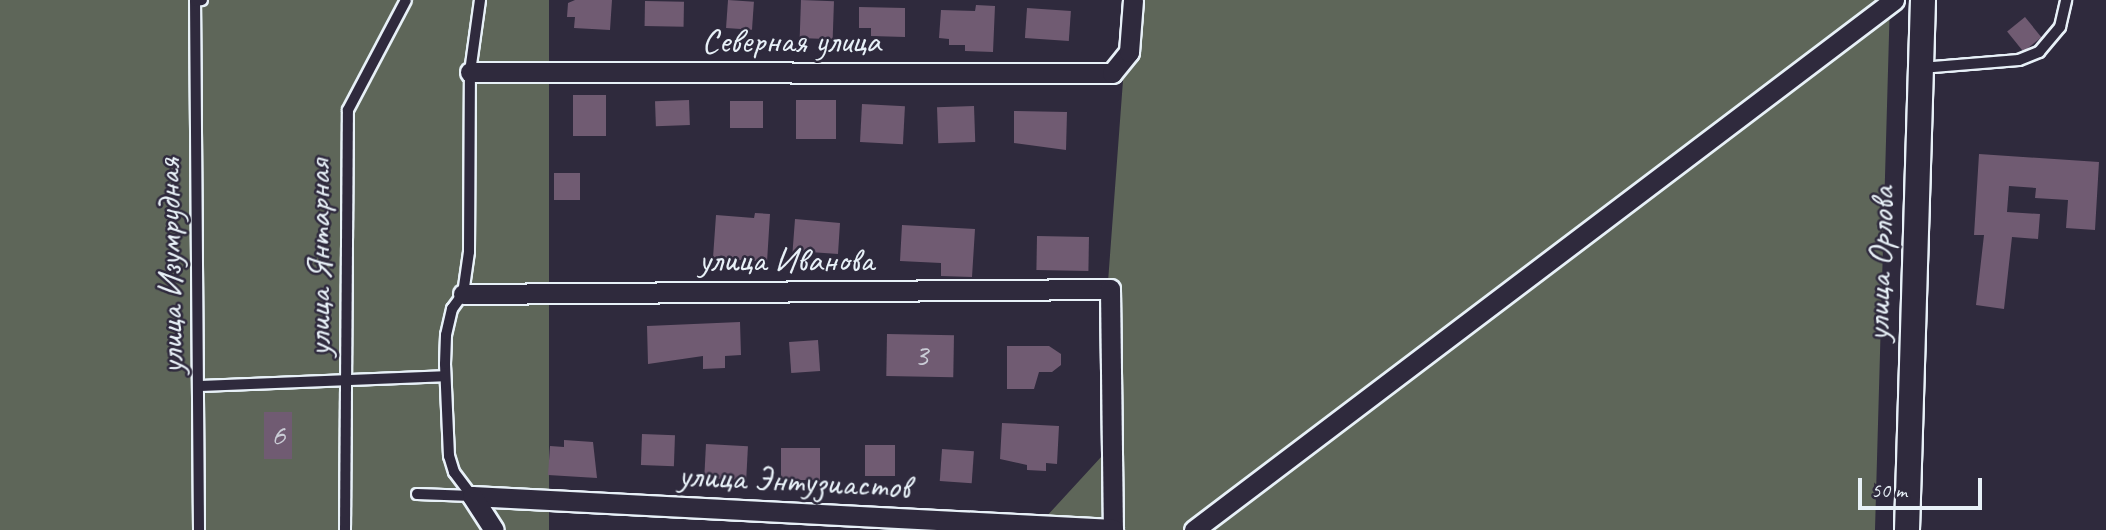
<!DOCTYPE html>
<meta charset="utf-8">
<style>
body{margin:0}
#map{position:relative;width:2106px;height:530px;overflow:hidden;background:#2f2a3d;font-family:Caveat,sans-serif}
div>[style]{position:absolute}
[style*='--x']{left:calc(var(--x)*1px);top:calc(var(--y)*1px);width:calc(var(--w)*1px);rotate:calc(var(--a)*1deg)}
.green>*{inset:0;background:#5e6659;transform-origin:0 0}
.building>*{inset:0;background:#705b72;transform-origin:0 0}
.roads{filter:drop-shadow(2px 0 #e8f1f8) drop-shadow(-2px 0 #e8f1f8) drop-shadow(0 2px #e8f1f8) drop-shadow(0 -2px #e8f1f8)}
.service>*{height:10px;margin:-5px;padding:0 5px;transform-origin:5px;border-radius:5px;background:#2f2a3d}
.minor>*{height:19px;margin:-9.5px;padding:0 9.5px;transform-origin:9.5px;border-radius:9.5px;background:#2f2a3d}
.tertiary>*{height:24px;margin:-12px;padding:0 12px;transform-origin:12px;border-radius:12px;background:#2f2a3d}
span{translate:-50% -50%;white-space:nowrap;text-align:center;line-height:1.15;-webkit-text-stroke:5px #2f2a3d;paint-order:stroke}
.number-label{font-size:32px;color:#caccd6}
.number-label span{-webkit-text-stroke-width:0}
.street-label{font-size:35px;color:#e8f1f8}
.scale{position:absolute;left:1858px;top:478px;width:124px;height:32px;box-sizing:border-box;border:4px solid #e8f1f8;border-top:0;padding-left:9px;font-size:21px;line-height:24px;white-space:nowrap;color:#e8f1f8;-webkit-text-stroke:5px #2f2a3d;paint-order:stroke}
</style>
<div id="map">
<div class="green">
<div style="left:0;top:0;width:549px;height:530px"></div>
<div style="clip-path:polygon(1129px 0,1890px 0,1875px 530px,1034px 530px,1102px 456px,1101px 376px)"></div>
</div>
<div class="building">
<div style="clip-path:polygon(575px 0,612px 0,610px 30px,574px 28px,575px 17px,567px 17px,568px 3px)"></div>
<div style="left:728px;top:0;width:26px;height:28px;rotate:4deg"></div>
<div style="left:801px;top:0;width:33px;height:38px;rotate:2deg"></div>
<div style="left:645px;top:1px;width:39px;height:25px;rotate:1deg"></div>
<div style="clip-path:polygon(976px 5px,995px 6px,993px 52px,965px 51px,965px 45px,949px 45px,949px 39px,939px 38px,941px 10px,975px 11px)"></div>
<div style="clip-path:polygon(859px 7px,905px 8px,905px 37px,871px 36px,871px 28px,859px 28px)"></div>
<div style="left:1027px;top:8px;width:44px;height:30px;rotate:4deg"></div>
<div style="left:2025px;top:17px;width:26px;height:23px;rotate:51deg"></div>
<div style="left:573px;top:95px;width:33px;height:41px"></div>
<div style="left:689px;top:100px;width:25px;height:34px;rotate:88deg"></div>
<div style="left:796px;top:100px;width:40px;height:39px"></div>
<div style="left:730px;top:101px;width:33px;height:27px"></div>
<div style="left:862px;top:104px;width:43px;height:38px;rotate:3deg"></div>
<div style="left:974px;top:106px;width:36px;height:37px;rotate:88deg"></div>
<div style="clip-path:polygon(1014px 111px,1067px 112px,1066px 150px,1014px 143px)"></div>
<div style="clip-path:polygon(1979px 154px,2099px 162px,2095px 230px,2066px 228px,2068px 200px,2035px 198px,2036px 188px,2009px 186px,2007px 212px,2040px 214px,2038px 239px,2012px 237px,2004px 309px,1976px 305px,1984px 235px,1974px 235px)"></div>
<div style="left:554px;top:173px;width:26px;height:27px"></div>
<div style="clip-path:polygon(755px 213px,770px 214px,767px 262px,713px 258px,716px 215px,754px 218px)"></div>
<div style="clip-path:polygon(795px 219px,840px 223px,838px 254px,810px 252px,809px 260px,792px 259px)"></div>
<div style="clip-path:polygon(902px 225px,975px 229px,972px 277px,941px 276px,941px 263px,900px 261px)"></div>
<div style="left:1037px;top:236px;width:52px;height:34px;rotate:1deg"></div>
<div style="clip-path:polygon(740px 322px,741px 355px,725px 356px,725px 368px,703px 369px,703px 356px,648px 364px,647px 326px)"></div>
<div style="left:887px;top:334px;width:67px;height:42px;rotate:1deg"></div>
<div style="left:818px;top:340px;width:31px;height:29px;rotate:86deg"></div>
<div style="clip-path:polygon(1007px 346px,1049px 346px,1061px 354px,1061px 365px,1052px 372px,1039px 372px,1034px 389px,1007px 389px)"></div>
<div style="left:264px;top:412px;width:28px;height:47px"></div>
<div style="clip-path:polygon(1002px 423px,1059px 426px,1057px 464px,1046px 463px,1046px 471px,1027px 470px,1027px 465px,1000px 459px)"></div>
<div style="left:642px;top:434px;width:33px;height:31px;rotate:2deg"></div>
<div style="clip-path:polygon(564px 440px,593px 442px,597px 478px,548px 475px,550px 446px,564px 447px)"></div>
<div style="left:706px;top:444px;width:42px;height:34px;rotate:3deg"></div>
<div style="left:865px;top:445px;width:30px;height:31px"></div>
<div style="left:781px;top:448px;width:39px;height:32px"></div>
<div style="left:942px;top:449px;width:32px;height:32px;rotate:4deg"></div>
</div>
<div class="roads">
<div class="service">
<div style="--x:1921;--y:68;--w:98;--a:-4.7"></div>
<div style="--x:2019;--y:60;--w:22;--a:-22"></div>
<div style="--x:2039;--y:52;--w:33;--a:-50"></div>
<div style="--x:2060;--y:27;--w:28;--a:-77"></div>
<div style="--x:199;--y:386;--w:246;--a:-2.3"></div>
<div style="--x:417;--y:494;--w:55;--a:2.1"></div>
<div style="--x:472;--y:496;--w:30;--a:-127"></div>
<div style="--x:454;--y:472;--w:17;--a:-107"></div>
<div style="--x:449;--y:456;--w:92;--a:-92.5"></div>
<div style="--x:445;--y:364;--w:29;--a:-88"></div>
<div style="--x:446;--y:335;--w:27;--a:-77"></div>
<div style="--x:452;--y:309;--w:19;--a:-54"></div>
<div style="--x:463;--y:294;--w:42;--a:-81.9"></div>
<div style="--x:469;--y:252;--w:180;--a:-89.7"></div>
<div style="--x:470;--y:72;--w:73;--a:-82.1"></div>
<div style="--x:199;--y:530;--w:529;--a:-90.43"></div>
<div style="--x:195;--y:1;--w:7;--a:-8"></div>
<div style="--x:345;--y:530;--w:420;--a:-89.6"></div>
<div style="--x:348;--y:110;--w:124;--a:-62.2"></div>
</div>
<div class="minor">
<div style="--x:470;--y:72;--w:642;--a:0.09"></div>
<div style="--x:1112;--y:73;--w:27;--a:-51"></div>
<div style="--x:1129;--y:52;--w:52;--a:-85.6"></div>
<div style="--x:463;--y:294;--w:647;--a:-0.44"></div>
<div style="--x:1110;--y:289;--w:241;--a:89.3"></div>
<div style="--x:472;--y:496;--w:642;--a:2.95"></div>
<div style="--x:472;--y:496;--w:40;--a:57.1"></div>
<div style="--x:1194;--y:530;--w:878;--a:-37.13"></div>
</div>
<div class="tertiary">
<div style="--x:1907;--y:530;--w:530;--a:-88.27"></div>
</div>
</div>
<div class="number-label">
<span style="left:921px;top:355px">3</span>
<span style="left:278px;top:435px">6</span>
</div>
<div class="street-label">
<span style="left:791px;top:41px">Северная улица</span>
<span style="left:319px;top:258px;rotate:-90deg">улица Янтарная</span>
<span style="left:786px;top:260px">улица Иванова</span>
<span style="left:1880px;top:264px;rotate:-88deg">улица Орлова</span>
<span style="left:170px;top:266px;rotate:-91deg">улица Изумрудная</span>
<span style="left:794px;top:481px;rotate:3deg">улица Энтузиастов</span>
</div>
<div class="scale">50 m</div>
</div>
